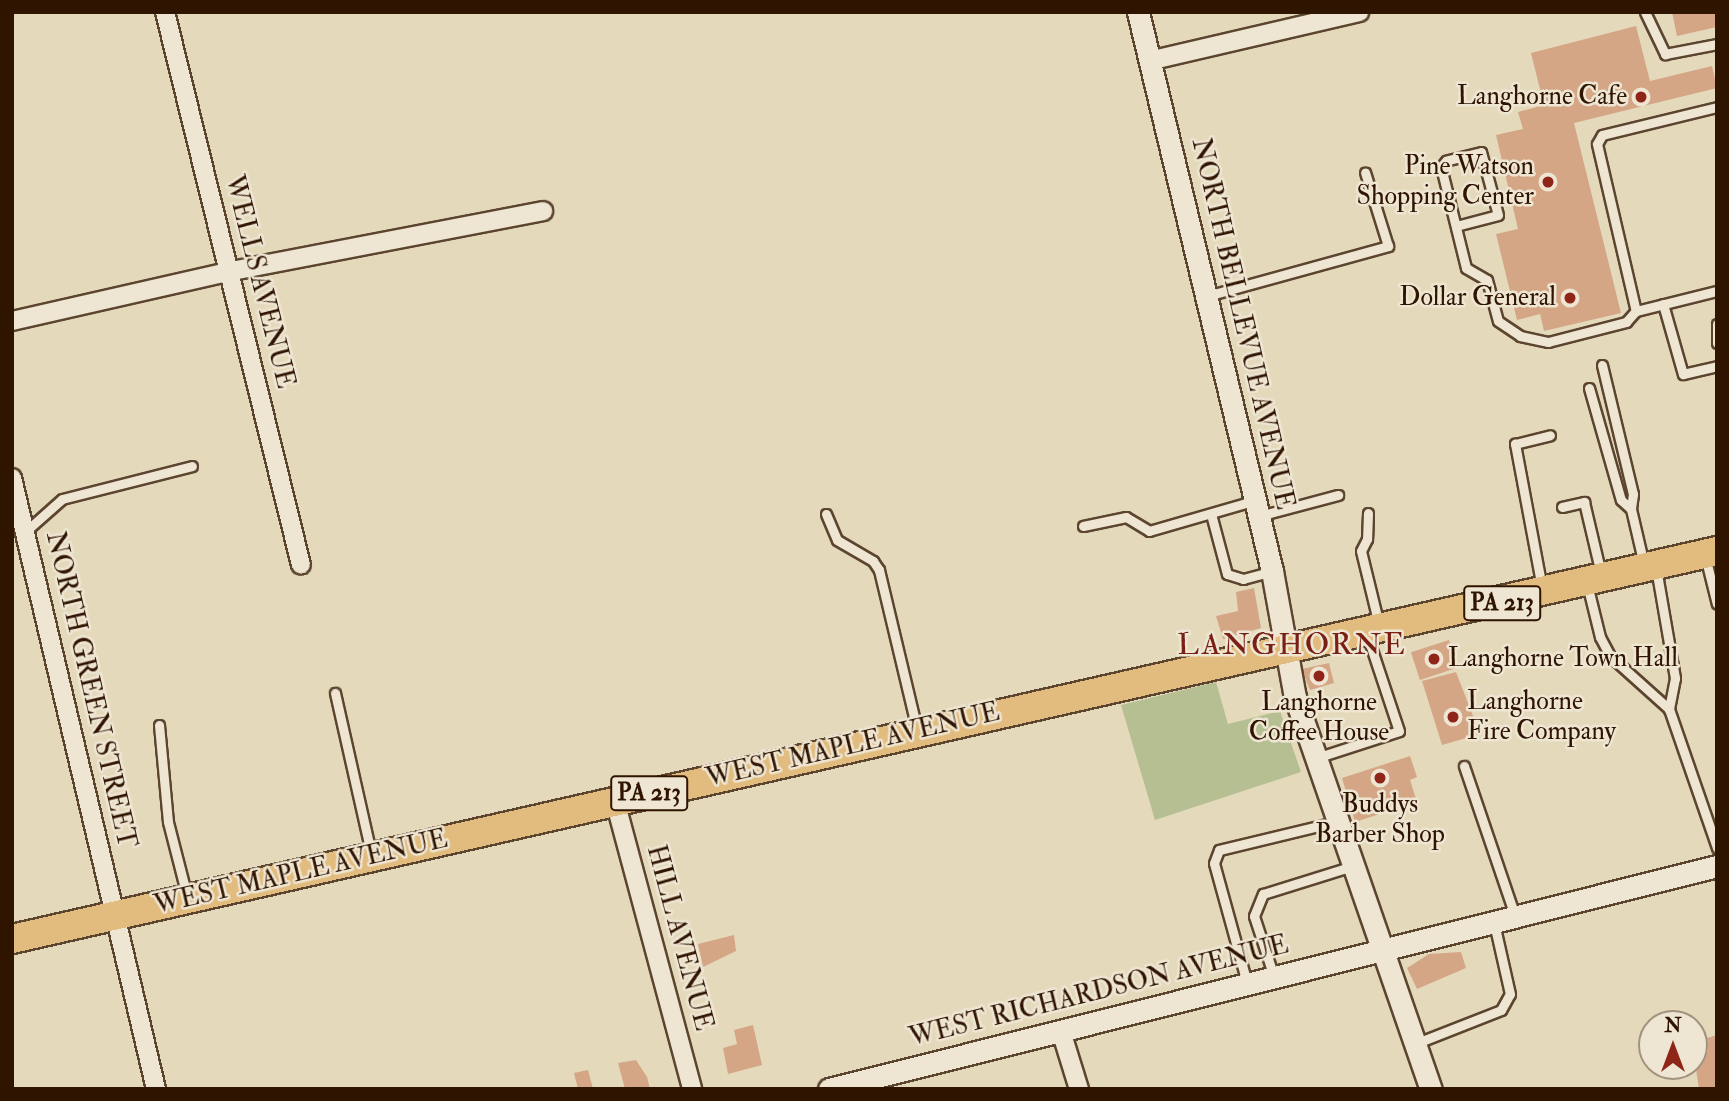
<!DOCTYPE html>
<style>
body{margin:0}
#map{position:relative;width:1729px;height:1101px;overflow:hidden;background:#e5d9bc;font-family:"IM FELL Double Pica",serif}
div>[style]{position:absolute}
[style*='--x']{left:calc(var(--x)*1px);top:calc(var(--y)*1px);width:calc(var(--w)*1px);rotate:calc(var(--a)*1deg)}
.green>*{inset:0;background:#b5bf91}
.building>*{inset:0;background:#d4a686;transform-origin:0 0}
.roads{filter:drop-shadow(2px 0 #5c452f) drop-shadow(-2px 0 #5c452f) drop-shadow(0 2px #5c452f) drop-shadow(0 -2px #5c452f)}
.service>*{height:9px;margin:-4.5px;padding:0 4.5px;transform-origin:4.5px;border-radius:4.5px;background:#eee6d3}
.minor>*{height:18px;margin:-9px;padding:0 9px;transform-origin:9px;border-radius:9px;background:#eee6d3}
.tertiary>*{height:21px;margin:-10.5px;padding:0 10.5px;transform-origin:10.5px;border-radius:10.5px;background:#eee6d3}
.primary>*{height:28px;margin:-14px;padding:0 14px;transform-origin:14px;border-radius:14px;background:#e2bc7e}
.dots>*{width:19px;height:19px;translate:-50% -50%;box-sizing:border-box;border:4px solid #eee6d3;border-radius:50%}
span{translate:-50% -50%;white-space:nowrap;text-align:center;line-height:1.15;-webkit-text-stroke:5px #eee6d3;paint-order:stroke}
.shield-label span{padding:2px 5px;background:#eee6d3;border:2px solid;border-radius:5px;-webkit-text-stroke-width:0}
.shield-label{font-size:24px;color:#2f1400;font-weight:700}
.poi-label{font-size:26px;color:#2f1400}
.right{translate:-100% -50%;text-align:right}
.left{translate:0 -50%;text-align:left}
.street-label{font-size:26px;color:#2f1400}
.quarter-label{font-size:30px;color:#7a1f14;letter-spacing:2px}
.frame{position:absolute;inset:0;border:14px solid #2f1400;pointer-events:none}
.north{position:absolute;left:1638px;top:1010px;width:70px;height:70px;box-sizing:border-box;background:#eee6d3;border:2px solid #a2927f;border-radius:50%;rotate:0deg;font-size:19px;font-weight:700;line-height:28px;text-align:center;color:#2f1400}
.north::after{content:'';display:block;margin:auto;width:24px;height:32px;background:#8f2418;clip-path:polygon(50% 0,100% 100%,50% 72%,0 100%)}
</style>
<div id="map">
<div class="green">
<div style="clip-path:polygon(1216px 682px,1228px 724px,1280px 711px,1301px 772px,1155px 820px,1121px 705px)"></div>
</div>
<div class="building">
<div style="clip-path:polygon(1672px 12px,1717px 12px,1717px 27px,1677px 36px)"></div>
<div style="clip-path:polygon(1636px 26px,1650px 81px,1712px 66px,1717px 88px,1574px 123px,1621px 313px,1544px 331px,1540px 314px,1517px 320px,1496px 234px,1518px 229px,1496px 135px,1523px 129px,1518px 112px,1544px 105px,1531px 53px)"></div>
<div style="clip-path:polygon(1254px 588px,1261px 628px,1223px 639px,1216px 616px,1238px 611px,1236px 592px)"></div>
<div style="left:1449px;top:640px;width:29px;height:40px;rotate:72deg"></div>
<div style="clip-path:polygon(1329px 663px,1334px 683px,1310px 690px,1302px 669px)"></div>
<div style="clip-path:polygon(1456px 672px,1480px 734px,1442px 745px,1422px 681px)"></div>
<div style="clip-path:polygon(1410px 756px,1417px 777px,1410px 780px,1417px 802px,1355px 822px,1342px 778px)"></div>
<div style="clip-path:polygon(734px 935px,736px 951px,703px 967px,698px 944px)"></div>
<div style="clip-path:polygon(1461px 952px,1466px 968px,1417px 989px,1407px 968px,1429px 954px)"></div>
<div style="clip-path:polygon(753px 1025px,762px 1065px,728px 1074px,723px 1048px,737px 1044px,734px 1030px)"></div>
<div style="clip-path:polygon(1717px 1035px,1717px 1087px,1699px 1089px,1694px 1056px,1708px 1052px,1707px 1038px)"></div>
<div style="clip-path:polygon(636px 1060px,647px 1077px,650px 1089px,625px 1089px,618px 1063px)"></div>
<div style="clip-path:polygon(588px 1070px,593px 1089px,578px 1089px,574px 1073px)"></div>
</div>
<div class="roads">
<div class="service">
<div style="--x:1645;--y:12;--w:47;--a:64.5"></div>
<div style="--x:1665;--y:54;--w:53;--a:-10.9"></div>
<div style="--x:1717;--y:107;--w:118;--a:166.3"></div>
<div style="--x:1602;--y:135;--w:10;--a:119"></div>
<div style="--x:1597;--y:144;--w:171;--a:76.9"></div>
<div style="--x:1636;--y:311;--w:83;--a:-13.9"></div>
<div style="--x:1456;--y:226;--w:43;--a:-14.7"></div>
<div style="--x:1498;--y:215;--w:65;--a:-105.1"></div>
<div style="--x:1481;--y:152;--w:36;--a:166"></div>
<div style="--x:1446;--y:161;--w:8;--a:130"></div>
<div style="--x:1441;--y:167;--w:104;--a:76.1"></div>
<div style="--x:1466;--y:268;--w:24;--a:30"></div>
<div style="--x:1487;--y:280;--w:42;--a:75"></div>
<div style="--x:1498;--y:321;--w:27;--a:34"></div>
<div style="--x:1520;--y:336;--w:29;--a:12"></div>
<div style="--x:1548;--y:342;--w:81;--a:-14.4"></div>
<div style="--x:1626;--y:322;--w:15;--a:-48"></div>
<div style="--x:1207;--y:296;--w:188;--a:-15.4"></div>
<div style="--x:1388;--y:246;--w:77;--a:-107.3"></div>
<div style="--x:1663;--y:304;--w:73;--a:74.1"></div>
<div style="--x:1683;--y:374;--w:35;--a:-13"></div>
<div style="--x:1717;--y:324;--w:19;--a:90"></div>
<div style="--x:1602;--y:365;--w:133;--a:76.5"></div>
<div style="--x:1633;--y:494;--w:15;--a:98"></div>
<div style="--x:1631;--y:509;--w:57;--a:76.9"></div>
<div style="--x:1589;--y:388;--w:116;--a:74.1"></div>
<div style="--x:1621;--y:500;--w:13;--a:42"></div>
<div style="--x:1562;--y:507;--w:23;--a:-13"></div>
<div style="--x:1584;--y:502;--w:74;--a:76.7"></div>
<div style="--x:1368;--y:513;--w:26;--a:92"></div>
<div style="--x:1367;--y:539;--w:13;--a:117"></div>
<div style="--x:1361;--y:551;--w:76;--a:76.3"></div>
<div style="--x:826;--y:514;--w:28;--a:67"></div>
<div style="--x:837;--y:540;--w:42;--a:30.3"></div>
<div style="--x:873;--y:561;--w:11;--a:56"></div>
<div style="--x:879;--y:570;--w:164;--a:76.6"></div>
<div style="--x:1211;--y:514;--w:62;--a:75.1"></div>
<div style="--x:1227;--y:574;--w:17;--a:17"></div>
<div style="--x:1243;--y:579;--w:30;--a:-15"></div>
<div style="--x:1259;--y:516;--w:82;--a:-14.9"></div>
<div style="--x:1083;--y:526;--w:44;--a:-11.8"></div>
<div style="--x:1126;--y:517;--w:27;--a:31"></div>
<div style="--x:1149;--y:531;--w:108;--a:-16.1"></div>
<div style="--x:26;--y:531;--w:48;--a:-41.6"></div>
<div style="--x:62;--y:499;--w:134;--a:-14.2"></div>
<div style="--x:1705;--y:556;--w:49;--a:76"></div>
<div style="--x:1656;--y:568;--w:112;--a:80.2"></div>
<div style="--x:1675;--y:678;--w:32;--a:101"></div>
<div style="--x:1587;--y:584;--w:55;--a:76.2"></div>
<div style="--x:1600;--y:637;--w:21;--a:62"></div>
<div style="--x:1610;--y:656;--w:79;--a:41.9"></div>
<div style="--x:1669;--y:709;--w:147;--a:70.9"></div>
<div style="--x:1542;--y:588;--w:147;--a:-100.6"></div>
<div style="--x:1515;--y:444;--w:36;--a:-14"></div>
<div style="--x:335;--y:693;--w:164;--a:77.3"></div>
<div style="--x:159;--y:725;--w:97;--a:84.7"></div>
<div style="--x:168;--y:822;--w:76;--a:75.6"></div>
<div style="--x:1316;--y:758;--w:87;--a:-18"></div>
<div style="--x:1399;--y:731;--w:101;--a:-108.4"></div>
<div style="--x:1464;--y:766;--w:158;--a:71.2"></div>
<div style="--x:1274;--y:977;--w:64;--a:-108.2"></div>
<div style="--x:1254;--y:916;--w:24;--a:-68"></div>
<div style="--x:1263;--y:894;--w:94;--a:-17.3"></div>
<div style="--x:1247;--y:983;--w:124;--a:-105.4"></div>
<div style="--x:1214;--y:863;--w:14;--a:-69"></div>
<div style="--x:1219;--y:850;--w:120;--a:-13.5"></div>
<div style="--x:1417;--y:1043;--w:90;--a:-21.4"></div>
<div style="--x:1501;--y:1010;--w:18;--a:-61"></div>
<div style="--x:1510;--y:994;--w:73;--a:-102.7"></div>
</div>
<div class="minor">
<div style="--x:165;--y:12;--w:569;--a:76.18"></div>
<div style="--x:1149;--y:61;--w:216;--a:-13.1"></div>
<div style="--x:12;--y:321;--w:221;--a:-12.8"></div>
<div style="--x:227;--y:272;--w:322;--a:-10.9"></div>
<div style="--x:12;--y:478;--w:628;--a:76.74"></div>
<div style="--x:615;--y:801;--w:298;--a:75"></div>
<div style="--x:1061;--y:1031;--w:61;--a:72.8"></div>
</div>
<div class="tertiary">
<div style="--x:1138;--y:12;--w:575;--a:76.52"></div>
<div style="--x:1272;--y:571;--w:128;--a:79.7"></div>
<div style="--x:1295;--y:697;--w:415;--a:70.9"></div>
<div style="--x:829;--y:1089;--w:916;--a:-14.1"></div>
</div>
<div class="primary">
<div style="--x:12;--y:939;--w:1749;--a:-12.82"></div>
</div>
</div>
<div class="dots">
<div style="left:1641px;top:97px;background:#8f2418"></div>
<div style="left:1548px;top:182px;background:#8f2418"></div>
<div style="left:1570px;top:298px;background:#8f2418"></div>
<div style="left:1434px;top:659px;background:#8f2418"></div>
<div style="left:1319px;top:676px;background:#8f2418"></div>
<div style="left:1453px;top:717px;background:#8f2418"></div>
<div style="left:1380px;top:778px;background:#8f2418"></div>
</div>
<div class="shield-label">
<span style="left:1502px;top:603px">PA 213</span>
<span style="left:649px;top:793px">PA 213</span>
</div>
<div class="poi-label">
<span class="right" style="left:1627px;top:97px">Langhorne Cafe</span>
<span class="right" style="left:1534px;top:182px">Pine Watson<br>Shopping Center</span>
<span class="right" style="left:1556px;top:298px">Dollar General</span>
<span class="left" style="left:1448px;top:659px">Langhorne Town Hall</span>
<span class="left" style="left:1467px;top:717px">Langhorne<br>Fire Company</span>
<span style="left:1319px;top:718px">Langhorne<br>Coffee House</span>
<span style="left:1380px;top:820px">Buddys<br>Barber Shop</span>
</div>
<div class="street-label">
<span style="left:259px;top:282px;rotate:76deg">WELLS AVENUE</span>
<span style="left:1242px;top:324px;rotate:77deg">NORTH BELLEVUE AVENUE</span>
<span style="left:90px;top:690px;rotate:77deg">NORTH GREEN STREET</span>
<span style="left:853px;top:746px;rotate:-13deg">WEST MAPLE AVENUE</span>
<span style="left:301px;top:873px;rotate:-13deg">WEST MAPLE AVENUE</span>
<span style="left:679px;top:938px;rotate:75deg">HILL AVENUE</span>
<span style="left:1099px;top:992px;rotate:-14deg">WEST RICHARDSON AVENUE</span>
</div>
<div class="quarter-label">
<span style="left:1292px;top:645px">LANGHORNE</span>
</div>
<div class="frame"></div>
<div class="north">N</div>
</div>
